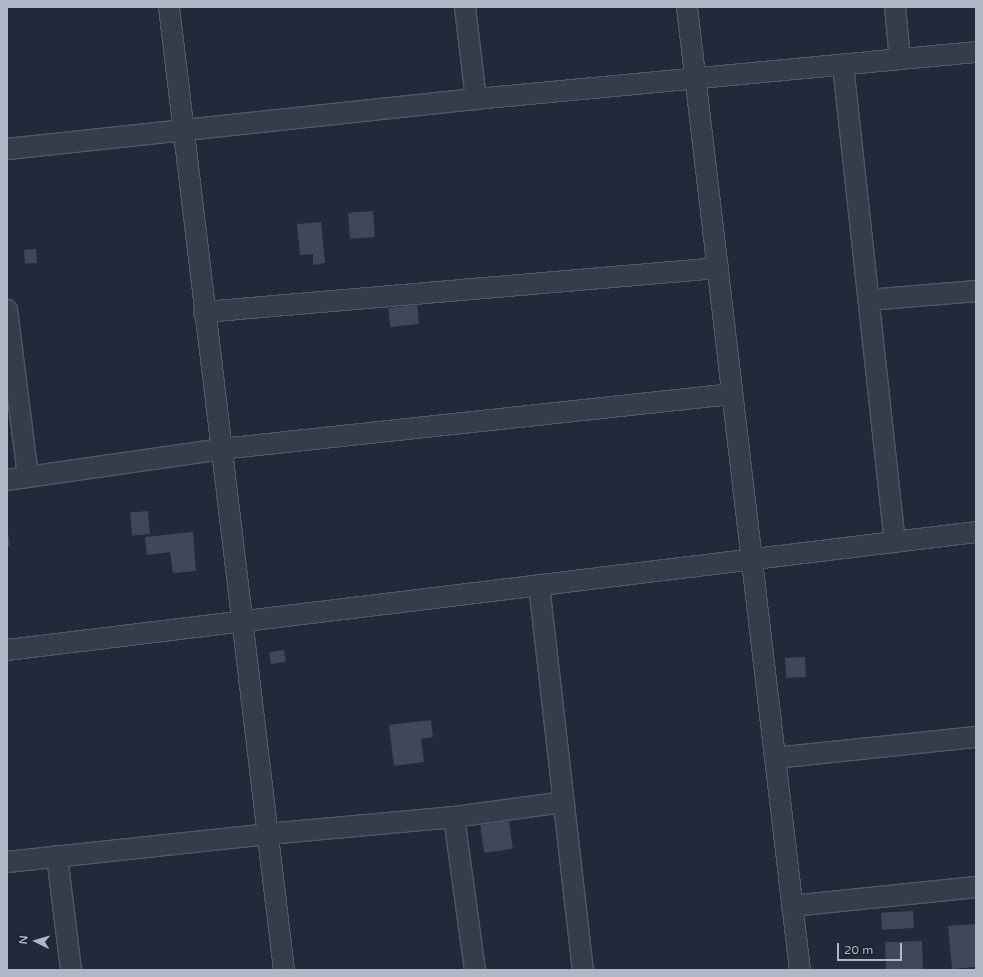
<!DOCTYPE html>
<style>
body{margin:0}
#map{position:relative;width:983px;height:977px;overflow:hidden;background:#23293b;font-family:"Varela Round",sans-serif}
div>[style]{position:absolute}
[style*='--x']{left:calc(var(--x)*1px);top:calc(var(--y)*1px);width:calc(var(--w)*1px);rotate:calc(var(--a)*1deg)}
.building>*{inset:0;background:#3f475b;transform-origin:0 0}
.roads{filter:drop-shadow(1px 0 #525766) drop-shadow(-1px 0 #525766) drop-shadow(0 1px #525766) drop-shadow(0 -1px #525766)}
.minor>*{height:20px;margin:-10px;padding:0 10px;transform-origin:10px;border-radius:10px;background:#373c4b}
span{translate:-50% -50%;white-space:nowrap;text-align:center;line-height:1.15;-webkit-text-stroke:4px #1c2130;paint-order:stroke}
.frame{position:absolute;inset:0;border:8px solid #b2b7c7;pointer-events:none}
.north{position:absolute;left:16px;top:921px;width:40px;height:40px;-webkit-text-stroke:3px #1c2130;paint-order:stroke;rotate:275deg;font-size:11px;font-weight:700;line-height:16px;text-align:center;color:#b2b7c7}
.north::after{content:'';display:block;margin:auto;width:14px;height:18px;background:#b2b7c7;clip-path:polygon(50% 0,100% 100%,50% 72%,0 100%)}
.scale{position:absolute;left:837px;top:943px;width:65px;height:18px;box-sizing:border-box;border:2px solid #b2b7c7;border-top:0;padding-left:5px;font-size:12px;line-height:14px;white-space:nowrap;color:#b2b7c7;-webkit-text-stroke:3px #1c2130;paint-order:stroke}
</style>
<div id="map">
<div class="building">
<div style="left:373px;top:211px;width:26px;height:25px;rotate:86deg"></div>
<div style="clip-path:polygon(321px 222px,325px 263px,313px 265px,313px 254px,300px 255px,297px 224px)"></div>
<div style="left:36px;top:249px;width:14px;height:12px;rotate:86deg"></div>
<div style="left:417px;top:305px;width:19px;height:29px;rotate:84deg"></div>
<div style="left:148px;top:511px;width:23px;height:18px;rotate:85deg"></div>
<div style="clip-path:polygon(7px 525px,10px 546px,7px 546px)"></div>
<div style="clip-path:polygon(193px 532px,196px 571px,173px 573px,170px 552px,147px 555px,145px 537px)"></div>
<div style="left:284px;top:650px;width:12px;height:15px;rotate:81deg"></div>
<div style="left:805px;top:657px;width:20px;height:20px;rotate:87deg"></div>
<div style="clip-path:polygon(431px 720px,433px 737px,421px 739px,424px 762px,394px 766px,389px 725px)"></div>
<div style="left:509px;top:821px;width:28px;height:29px;rotate:82deg"></div>
<div style="left:913px;top:911px;width:17px;height:32px;rotate:87deg"></div>
<div style="clip-path:polygon(976px 924px,976px 967px,952px 969px,948px 926px)"></div>
<div style="left:922px;top:941px;width:29px;height:37px;rotate:88deg"></div>
</div>
<div class="roads">
<div class="minor">
<div style="--x:169;--y:7;--w:970;--a:83.19"></div>
<div style="--x:465;--y:7;--w:93;--a:83.2"></div>
<div style="--x:687;--y:7;--w:970;--a:83.31"></div>
<div style="--x:895;--y:7;--w:52;--a:84.5"></div>
<div style="--x:843;--y:65;--w:480;--a:83.8"></div>
<div style="--x:7;--y:149;--w:472;--a:-6.1"></div>
<div style="--x:476;--y:99;--w:502;--a:-5.37"></div>
<div style="--x:869;--y:300;--w:107;--a:-4.8"></div>
<div style="--x:7;--y:310;--w:168;--a:82.8"></div>
<div style="--x:204;--y:312;--w:516;--a:-4.89"></div>
<div style="--x:7;--y:480;--w:216;--a:-8.2"></div>
<div style="--x:221;--y:449;--w:514;--a:-6.14"></div>
<div style="--x:539;--y:585;--w:388;--a:83.5"></div>
<div style="--x:7;--y:650;--w:976;--a:-6.94"></div>
<div style="--x:775;--y:758;--w:202;--a:-6"></div>
<div style="--x:454;--y:817;--w:154;--a:82.2"></div>
<div style="--x:57;--y:856;--w:115;--a:83"></div>
<div style="--x:7;--y:862;--w:262;--a:-6.1"></div>
<div style="--x:268;--y:834;--w:187;--a:-5.2"></div>
<div style="--x:454;--y:817;--w:111;--a:-7.8"></div>
<div style="--x:792;--y:906;--w:185;--a:-5.9"></div>
</div>
</div>
<div class="frame"></div>
<div class="north">N</div>
<div class="scale">20 m</div>
</div>
